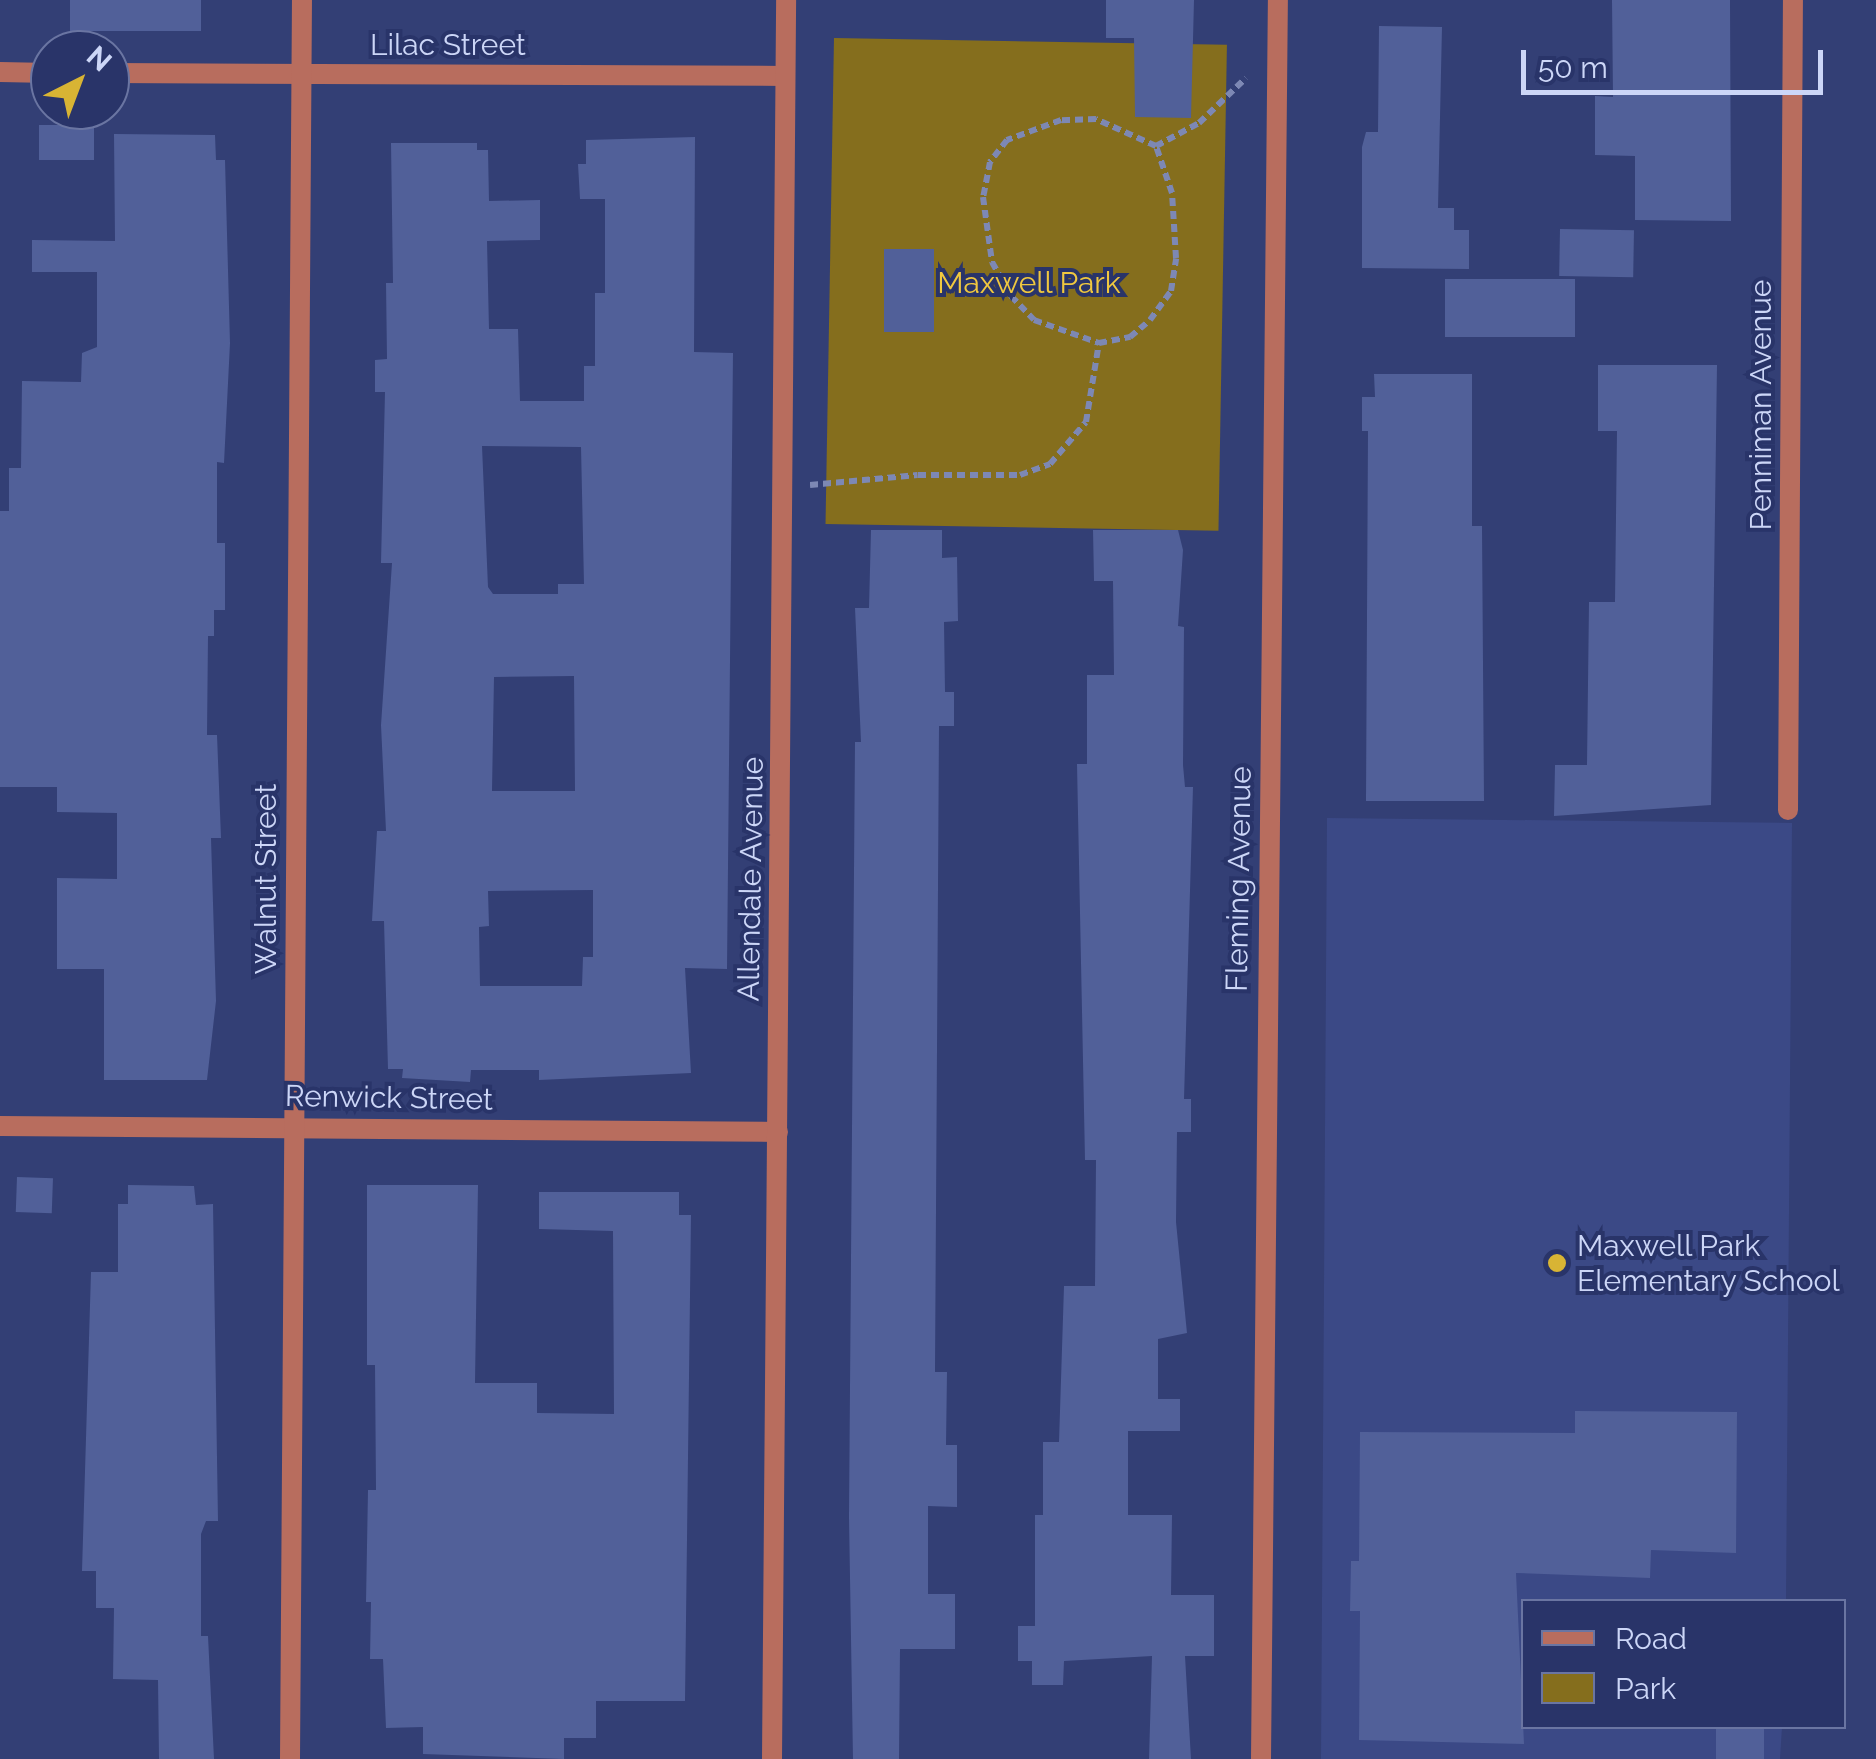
<!DOCTYPE html>
<style>
body{margin:0}
#map{position:relative;width:1876px;height:1759px;overflow:hidden;background:#333f75;font-family:Raleway,sans-serif}
div>[style]{position:absolute}
[style*='--x']{left:calc(var(--x)*1px);top:calc(var(--y)*1px);width:calc(var(--w)*1px);rotate:calc(var(--a)*1deg)}
.built>*{inset:0;background:#3b4986}
.green>*{inset:0;background:#856e1d;transform-origin:0 0}
.building>*{inset:0;background:#516099;transform-origin:0 0}
.path>*{height:6px;margin-top:-3px;transform-origin:0;background:repeating-linear-gradient(90deg,#7d88b4 0 8px,transparent 0 13px)}
.minor>*{height:20px;margin:-10px;padding:0 10px;transform-origin:10px;border-radius:10px;background:#b86d5e}
.dots>*{width:28px;height:28px;translate:-50% -50%;box-sizing:border-box;border:5px solid #293469;border-radius:50%}
span{translate:-50% -50%;white-space:nowrap;text-align:center;line-height:1.15;-webkit-text-stroke:8px #293469;paint-order:stroke}
.street-label{font-size:30px;color:#ccd6f7}
.park-label{font-size:30px;color:#f0c83f}
.poi-label{font-size:30px;color:#ccd6f7}
.left{translate:0 -50%;text-align:left}
.legend{position:absolute;left:1521px;top:1599px;width:325px;height:130px;box-sizing:border-box;background:#293469;border:2px solid #6a75a2;margin:0;padding:12px 18px;list-style:none;font-size:30px;color:#ccd6f7}
.legend li{display:flex;align-items:center;gap:20px;height:50px}
.legend b{width:50px;border:2px solid #6a75a2}
.north{position:absolute;left:30px;top:30px;width:100px;height:100px;box-sizing:border-box;background:#293469;border:2px solid #6a75a2;border-radius:50%;rotate:42deg;font-size:28px;font-weight:700;line-height:40px;text-align:center;color:#ccd6f7}
.north::after{content:'';display:block;margin:auto;width:35px;height:45px;background:#d8b434;clip-path:polygon(50% 0,100% 100%,50% 72%,0 100%)}
.scale{position:absolute;left:1521px;top:50px;width:302px;height:45px;box-sizing:border-box;border:5px solid #ccd6f7;border-top:0;padding-left:12px;font-size:30px;line-height:35px;white-space:nowrap;color:#ccd6f7;-webkit-text-stroke:8px #293469;paint-order:stroke}
</style>
<div id="map">
<div class="built">
<div style="clip-path:polygon(1327px 818px,1792px 823px,1786px 1601px,1524px 1602px,1524px 1726px,1782px 1727px,1780px 1759px,1321px 1759px)"></div>
</div>
<div class="green">
<div style="left:834px;top:38px;width:393px;height:486px;rotate:1deg"></div>
</div>
<div class="building">
<div style="left:70px;top:0;width:131px;height:31px"></div>
<div style="clip-path:polygon(1106px 0,1194px 0,1191px 118px,1135px 117px,1134px 38px,1106px 38px)"></div>
<div style="clip-path:polygon(1612px 0,1730px 0,1731px 221px,1635px 220px,1635px 156px,1595px 155px,1595px 96px,1613px 97px)"></div>
<div style="clip-path:polygon(1379px 26px,1442px 27px,1438px 208px,1454px 208px,1454px 230px,1469px 230px,1469px 269px,1362px 268px,1362px 147px,1366px 132px,1378px 132px)"></div>
<div style="left:39px;top:125px;width:55px;height:35px"></div>
<div style="clip-path:polygon(114px 134px,215px 135px,216px 160px,225px 160px,230px 343px,224px 463px,217px 462px,217px 543px,225px 543px,225px 610px,214px 610px,214px 636px,208px 636px,207px 735px,217px 735px,221px 838px,211px 838px,216px 1001px,207px 1080px,104px 1080px,104px 969px,57px 969px,57px 878px,117px 879px,117px 813px,57px 812px,57px 787px,0 787px,0 511px,9px 511px,9px 468px,21px 468px,22px 381px,81px 382px,82px 353px,97px 347px,97px 272px,32px 272px,32px 240px,115px 241px)"></div>
<div style="clip-path:polygon(evenodd,695px 137px,694px 352px,733px 353px,727px 969px,685px 968px,691px 1073px,539px 1080px,539px 1070px,471px 1070px,470px 1082px,402px 1078px,403px 1069px,388px 1069px,384px 921px,372px 921px,377px 831px,386px 831px,381px 725px,392px 563px,381px 563px,385px 392px,375px 392px,375px 360px,387px 359px,386px 283px,393px 283px,391px 143px,477px 143px,477px 150px,488px 150px,489px 201px,540px 200px,540px 240px,487px 241px,489px 329px,518px 329px,520px 401px,584px 401px,584px 366px,595px 366px,595px 293px,605px 293px,605px 199px,580px 199px,578px 164px,586px 164px,586px 140px,695px 137px,482px 446px,581px 447px,584px 584px,558px 584px,558px 594px,493px 594px,488px 587px,482px 446px,695px 137px,574px 676px,575px 791px,492px 791px,494px 677px,574px 676px,695px 137px,593px 890px,593px 957px,583px 957px,582px 986px,480px 986px,479px 927px,489px 926px,488px 891px,593px 890px)"></div>
<div style="left:1560px;top:229px;width:74px;height:47px;rotate:1deg"></div>
<div style="left:884px;top:249px;width:50px;height:83px"></div>
<div style="left:1445px;top:279px;width:130px;height:58px"></div>
<div style="clip-path:polygon(1598px 365px,1717px 365px,1711px 805px,1554px 816px,1555px 765px,1587px 765px,1589px 602px,1615px 602px,1617px 431px,1598px 431px)"></div>
<div style="clip-path:polygon(1374px 374px,1472px 374px,1472px 526px,1482px 526px,1484px 801px,1366px 801px,1368px 431px,1362px 431px,1362px 397px,1375px 397px)"></div>
<div style="clip-path:polygon(871px 530px,942px 530px,942px 558px,957px 557px,958px 621px,944px 622px,945px 692px,954px 692px,954px 726px,939px 726px,935px 1372px,947px 1372px,946px 1445px,957px 1445px,957px 1507px,928px 1506px,928px 1594px,955px 1594px,955px 1649px,900px 1649px,899px 1759px,853px 1759px,849px 1517px,855px 742px,861px 742px,855px 608px,869px 608px)"></div>
<div style="clip-path:polygon(1093px 530px,1178px 530px,1183px 550px,1178px 626px,1184px 627px,1183px 765px,1185px 787px,1193px 787px,1184px 1099px,1191px 1099px,1191px 1132px,1177px 1132px,1176px 1222px,1187px 1333px,1158px 1339px,1158px 1399px,1180px 1399px,1180px 1431px,1128px 1431px,1128px 1515px,1172px 1515px,1171px 1595px,1214px 1595px,1214px 1656px,1185px 1656px,1191px 1759px,1149px 1759px,1152px 1656px,1064px 1661px,1063px 1685px,1032px 1685px,1032px 1661px,1018px 1661px,1018px 1626px,1035px 1626px,1035px 1515px,1043px 1515px,1043px 1442px,1059px 1442px,1064px 1286px,1095px 1286px,1096px 1160px,1085px 1160px,1077px 764px,1087px 764px,1087px 675px,1114px 675px,1113px 581px,1094px 581px)"></div>
<div style="left:17px;top:1177px;width:36px;height:35px;rotate:2deg"></div>
<div style="clip-path:polygon(128px 1185px,194px 1186px,196px 1205px,213px 1204px,218px 1521px,206px 1521px,201px 1534px,201px 1636px,208px 1636px,214px 1759px,159px 1759px,158px 1680px,113px 1679px,114px 1608px,96px 1608px,96px 1571px,82px 1571px,91px 1272px,118px 1272px,118px 1204px,128px 1204px)"></div>
<div style="clip-path:polygon(367px 1185px,478px 1185px,475px 1383px,537px 1383px,537px 1413px,614px 1414px,613px 1231px,539px 1229px,539px 1192px,679px 1192px,679px 1215px,691px 1215px,685px 1701px,596px 1701px,596px 1738px,564px 1738px,564px 1759px,423px 1754px,423px 1727px,386px 1728px,383px 1659px,370px 1659px,371px 1602px,366px 1602px,368px 1490px,376px 1490px,375px 1365px,367px 1365px)"></div>
<div style="clip-path:polygon(1575px 1411px,1737px 1412px,1736px 1553px,1651px 1550px,1650px 1578px,1516px 1573px,1524px 1744px,1359px 1740px,1360px 1611px,1350px 1611px,1351px 1561px,1359px 1561px,1360px 1432px,1575px 1433px)"></div>
<div style="left:1716px;top:1726px;width:48px;height:33px"></div>
</div>
<div class="path">
<div style="--x:1156;--y:146;--w:66;--a:-155.8"></div>
<div style="--x:1096;--y:119;--w:35;--a:178"></div>
<div style="--x:1061;--y:120;--w:58;--a:159.7"></div>
<div style="--x:1007;--y:140;--w:28;--a:128"></div>
<div style="--x:990;--y:162;--w:36;--a:101"></div>
<div style="--x:983;--y:197;--w:66;--a:82.1"></div>
<div style="--x:992;--y:262;--w:39;--a:61"></div>
<div style="--x:1011;--y:296;--w:33;--a:46"></div>
<div style="--x:1034;--y:320;--w:69;--a:19.5"></div>
<div style="--x:1099;--y:343;--w:32;--a:-11"></div>
<div style="--x:1130;--y:337;--w:26;--a:-40"></div>
<div style="--x:1150;--y:320;--w:36;--a:-54"></div>
<div style="--x:1171;--y:291;--w:33;--a:-81"></div>
<div style="--x:1176;--y:258;--w:65;--a:-93.5"></div>
<div style="--x:1172;--y:193;--w:50;--a:-108.8"></div>
<div style="--x:1156;--y:146;--w:49;--a:-28.1"></div>
<div style="--x:1199;--y:123;--w:65;--a:-43.8"></div>
<div style="--x:810;--y:485;--w:108;--a:-5.3"></div>
<div style="--x:918;--y:475;--w:102;--a:0"></div>
<div style="--x:1020;--y:475;--w:32;--a:-20"></div>
<div style="--x:1050;--y:464;--w:55;--a:-49.4"></div>
<div style="--x:1086;--y:422;--w:80;--a:-80.7"></div>
</div>
<div class="minor">
<div style="--x:0;--y:72;--w:50;--a:1.1"></div>
<div style="--x:110;--y:73;--w:675;--a:0.25"></div>
<div style="--x:1788;--y:810;--w:810;--a:-89.65"></div>
<div style="--x:0;--y:1126;--w:778;--a:0.44"></div>
<div style="--x:290;--y:1759;--w:1759;--a:-89.61"></div>
<div style="--x:772;--y:1759;--w:1759;--a:-89.54"></div>
<div style="--x:1261;--y:1759;--w:1759;--a:-89.45"></div>
</div>
<div class="dots">
<div style="left:1557px;top:1263px;background:#d8b434"></div>
</div>
<div class="street-label">
<span style="left:448px;top:45px">Lilac Street</span>
<span style="left:1761px;top:405px;rotate:-90deg">Penniman Avenue</span>
<span style="left:266px;top:879px;rotate:-90deg">Walnut Street</span>
<span style="left:751px;top:879px;rotate:-89deg">Allendale Avenue</span>
<span style="left:1239px;top:879px;rotate:-89deg">Fleming Avenue</span>
<span style="left:389px;top:1098px;rotate:1deg">Renwick Street</span>
</div>
<div class="park-label">
<span style="left:1029px;top:283px">Maxwell Park</span>
</div>
<div class="poi-label">
<span class="left" style="left:1577px;top:1263px">Maxwell Park<br>Elementary School</span>
</div>
<ul class="legend">
<li><b style="height:12px;background:#b86d5e"></b>Road</li>
<li><b style="height:28px;background:#856e1d"></b>Park</li>
</ul>
<div class="north">N</div>
<div class="scale">50 m</div>
</div>
